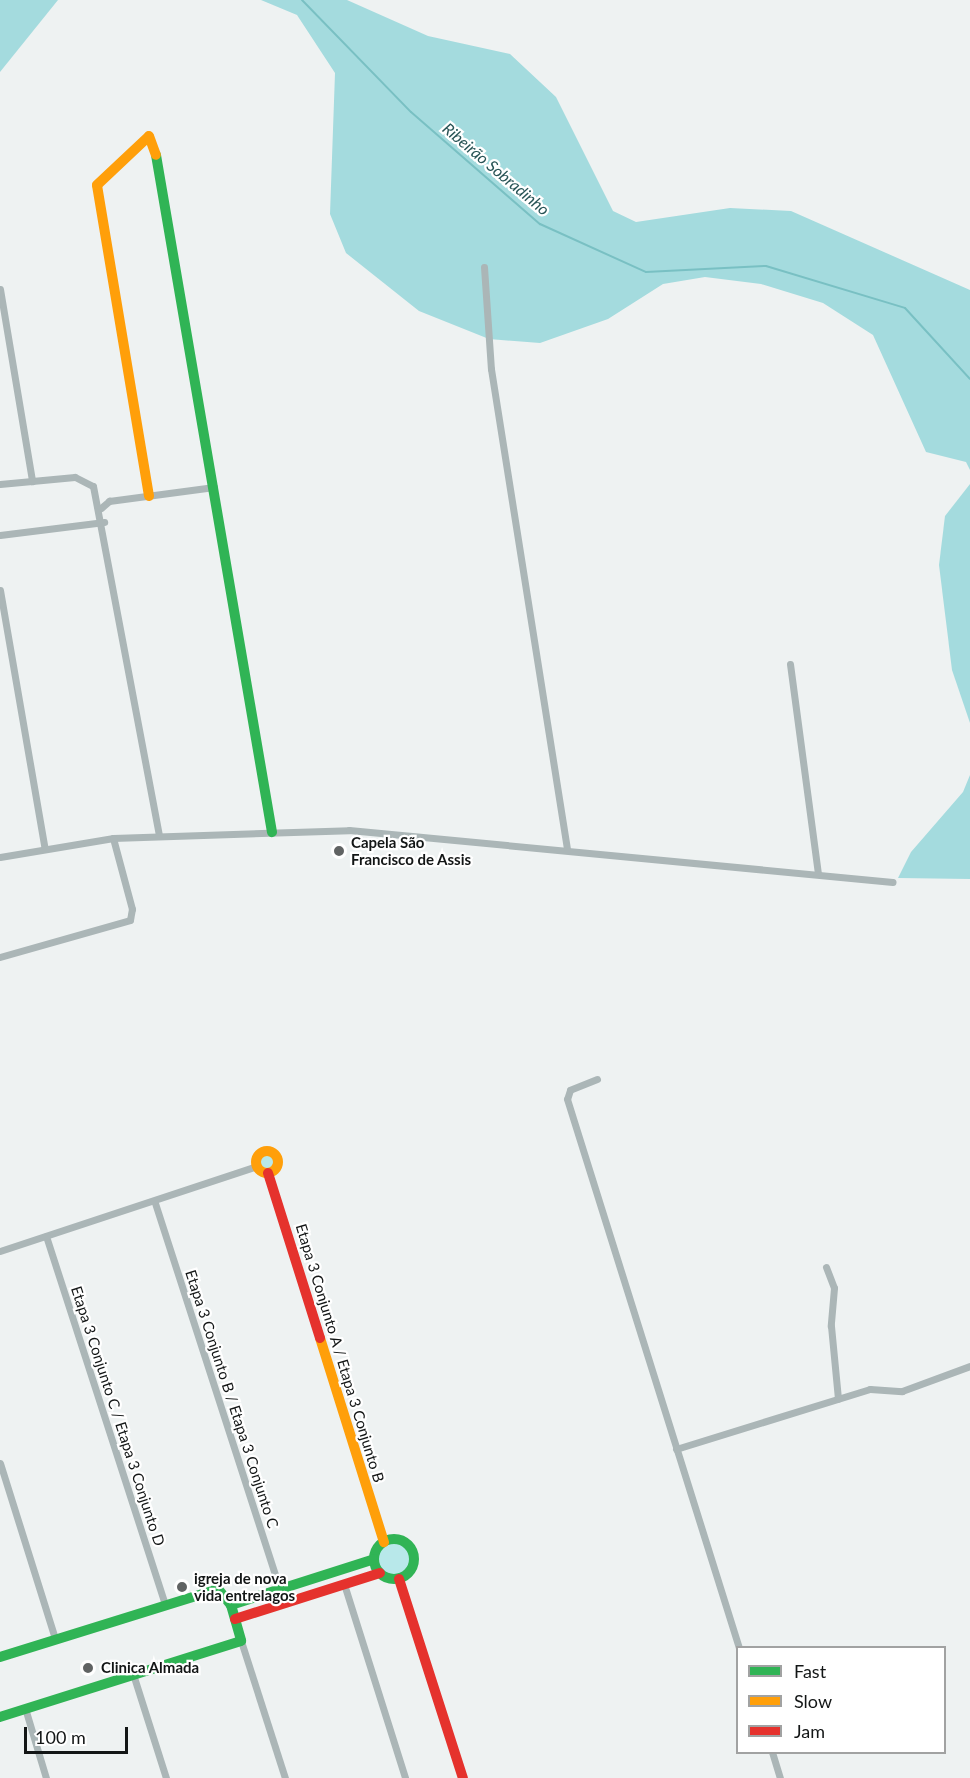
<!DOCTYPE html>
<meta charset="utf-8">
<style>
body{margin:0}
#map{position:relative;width:970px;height:1778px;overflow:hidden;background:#eef2f2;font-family:Lato,sans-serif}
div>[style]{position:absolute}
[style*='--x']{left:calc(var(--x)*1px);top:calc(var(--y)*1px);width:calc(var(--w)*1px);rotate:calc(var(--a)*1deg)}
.green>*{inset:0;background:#b8e8ea}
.round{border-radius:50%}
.forest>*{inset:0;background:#a4dbde}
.stream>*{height:2px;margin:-1px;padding:0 1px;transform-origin:1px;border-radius:1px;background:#79c0c3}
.street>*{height:7px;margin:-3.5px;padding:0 3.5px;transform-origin:3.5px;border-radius:3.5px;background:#abb6b7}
.fast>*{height:10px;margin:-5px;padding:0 5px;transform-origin:5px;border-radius:5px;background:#30b455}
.fast>.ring{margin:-5px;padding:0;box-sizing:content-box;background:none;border:10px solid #30b455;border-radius:50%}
.slow>*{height:10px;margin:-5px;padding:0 5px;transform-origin:5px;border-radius:5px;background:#ff9f0a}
.slow>.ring{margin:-5px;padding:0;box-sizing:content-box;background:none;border:10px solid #ff9f0a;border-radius:50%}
.jam>*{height:10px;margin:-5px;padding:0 5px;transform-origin:5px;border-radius:5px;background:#e5322d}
.dots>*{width:16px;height:16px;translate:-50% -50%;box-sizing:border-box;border:3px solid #fff;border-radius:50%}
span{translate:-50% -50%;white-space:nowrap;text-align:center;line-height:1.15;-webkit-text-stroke:4.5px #fff;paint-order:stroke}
.poi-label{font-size:15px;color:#131616;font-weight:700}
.left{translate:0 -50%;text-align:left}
.street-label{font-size:15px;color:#131616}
.water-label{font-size:16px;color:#285456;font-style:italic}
.legend{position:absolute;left:736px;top:1646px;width:210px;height:108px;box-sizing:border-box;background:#fff;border:2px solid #a1a2a2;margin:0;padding:8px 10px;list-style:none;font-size:18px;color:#131616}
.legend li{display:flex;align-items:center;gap:12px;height:30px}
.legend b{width:30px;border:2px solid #a1a2a2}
.scale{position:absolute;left:24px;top:1727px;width:104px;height:27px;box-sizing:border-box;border:3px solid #131616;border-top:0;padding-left:8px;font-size:18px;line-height:21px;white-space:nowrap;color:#131616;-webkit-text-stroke:4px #fff;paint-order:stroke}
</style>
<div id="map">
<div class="green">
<div class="round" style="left:258px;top:1153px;width:18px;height:18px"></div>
<div class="round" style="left:378px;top:1543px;width:32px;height:32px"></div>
</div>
<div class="forest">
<div style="clip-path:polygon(0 0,58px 0,0 72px)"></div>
<div style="clip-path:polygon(261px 0,347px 0,428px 36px,510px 54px,556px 97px,613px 211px,636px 222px,730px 208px,791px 211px,970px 290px,970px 470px,966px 462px,926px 452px,873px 335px,823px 303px,761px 284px,705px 277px,663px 284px,608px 319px,540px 343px,489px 339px,419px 311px,346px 253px,330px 214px,335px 73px,297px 15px)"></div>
<div style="clip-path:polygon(970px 484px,970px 723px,952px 670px,939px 565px,945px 516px)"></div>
<div style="clip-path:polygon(970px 775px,970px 879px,898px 878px,911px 852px,963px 792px)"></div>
</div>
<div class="stream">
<div style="--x:302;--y:0;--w:156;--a:45.8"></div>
<div style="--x:411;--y:112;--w:171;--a:41"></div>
<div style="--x:540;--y:224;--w:116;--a:24.4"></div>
<div style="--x:646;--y:272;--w:120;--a:-2.9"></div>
<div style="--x:766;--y:266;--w:145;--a:16.8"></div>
<div style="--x:905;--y:308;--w:96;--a:47.5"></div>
</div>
<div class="street">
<div style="--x:484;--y:267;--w:102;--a:86.1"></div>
<div style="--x:491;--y:369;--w:487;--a:81"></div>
<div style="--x:0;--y:289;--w:195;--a:80.5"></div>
<div style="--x:0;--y:484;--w:75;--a:-5.3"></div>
<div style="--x:75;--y:477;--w:20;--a:27"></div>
<div style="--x:93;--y:486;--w:356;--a:79.3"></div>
<div style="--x:101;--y:508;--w:11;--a:-41"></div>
<div style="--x:109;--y:501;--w:106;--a:-7.6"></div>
<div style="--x:0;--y:535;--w:105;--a:-7.1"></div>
<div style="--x:0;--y:590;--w:260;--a:80.2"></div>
<div style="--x:790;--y:664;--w:211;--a:82.4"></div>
<div style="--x:0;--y:857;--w:115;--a:-9.5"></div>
<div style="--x:113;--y:838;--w:236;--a:-1.9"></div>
<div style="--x:349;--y:830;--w:546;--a:5.46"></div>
<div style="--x:0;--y:957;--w:135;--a:-15.9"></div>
<div style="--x:130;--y:920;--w:11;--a:-80"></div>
<div style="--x:132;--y:909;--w:73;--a:-105"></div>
<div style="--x:597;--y:1079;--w:29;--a:158"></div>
<div style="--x:570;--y:1090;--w:9;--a:108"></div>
<div style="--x:567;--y:1099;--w:575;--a:72.6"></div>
<div style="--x:155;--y:1203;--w:420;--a:72.1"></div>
<div style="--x:46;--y:1236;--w:387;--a:72.1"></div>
<div style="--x:0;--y:1251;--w:271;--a:-18.3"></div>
<div style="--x:826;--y:1267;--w:22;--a:69"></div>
<div style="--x:834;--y:1288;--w:38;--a:95"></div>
<div style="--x:831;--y:1326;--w:73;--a:84.5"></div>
<div style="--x:676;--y:1449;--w:203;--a:-17.2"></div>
<div style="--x:870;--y:1389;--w:32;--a:4"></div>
<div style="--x:902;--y:1391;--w:72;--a:-20.2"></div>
<div style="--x:0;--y:1463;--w:184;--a:72.6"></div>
<div style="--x:344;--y:1584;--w:203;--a:72.5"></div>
<div style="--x:241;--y:1641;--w:144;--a:72.2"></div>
<div style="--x:133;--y:1674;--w:109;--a:72.4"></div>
<div style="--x:25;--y:1708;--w:73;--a:73.3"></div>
<div style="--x:772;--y:1752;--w:27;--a:73"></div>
</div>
<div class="fast">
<div style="--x:156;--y:155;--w:687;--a:80.28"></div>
<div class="ring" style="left:374px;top:1539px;width:30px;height:30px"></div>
<div style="--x:231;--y:1605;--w:150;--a:-17.8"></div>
<div style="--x:0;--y:1657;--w:228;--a:-17.3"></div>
<div style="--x:218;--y:1589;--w:21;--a:51"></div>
<div style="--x:231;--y:1605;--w:37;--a:74"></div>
<div style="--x:241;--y:1641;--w:253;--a:162.5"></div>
</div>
<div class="slow">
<div style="--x:149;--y:496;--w:315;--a:-99.5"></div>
<div style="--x:97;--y:185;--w:71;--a:-43.3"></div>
<div style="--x:149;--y:136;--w:20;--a:70"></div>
<div class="ring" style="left:256px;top:1151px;width:12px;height:12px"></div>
<div style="--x:320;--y:1338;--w:214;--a:72.6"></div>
</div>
<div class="jam">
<div style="--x:268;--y:1173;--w:173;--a:72.5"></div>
<div style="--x:399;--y:1579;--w:209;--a:72.2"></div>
<div style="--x:235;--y:1619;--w:152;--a:-17.6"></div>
</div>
<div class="dots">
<div style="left:339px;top:851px;background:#606363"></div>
<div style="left:182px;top:1587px;background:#606363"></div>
<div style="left:88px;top:1668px;background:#606363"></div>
</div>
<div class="poi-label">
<span class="left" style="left:351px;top:851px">Capela São<br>Francisco de Assis</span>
<span class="left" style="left:194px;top:1587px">igreja de nova<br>vida entrelagos</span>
<span class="left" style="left:101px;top:1668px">Clinica Almada</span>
</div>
<div class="street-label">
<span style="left:340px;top:1353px;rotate:73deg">Etapa 3 Conjunto A / Etapa 3 Conjunto B</span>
<span style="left:232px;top:1399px;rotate:72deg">Etapa 3 Conjunto B / Etapa 3 Conjunto C</span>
<span style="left:118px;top:1416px;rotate:72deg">Etapa 3 Conjunto C / Etapa 3 Conjunto D</span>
</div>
<div class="water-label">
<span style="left:496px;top:169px;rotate:40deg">Ribeirão Sobradinho</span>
</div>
<ul class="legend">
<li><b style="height:8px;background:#30b455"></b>Fast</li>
<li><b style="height:8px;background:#ff9f0a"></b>Slow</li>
<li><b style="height:8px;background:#e5322d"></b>Jam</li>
</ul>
<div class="scale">100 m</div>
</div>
